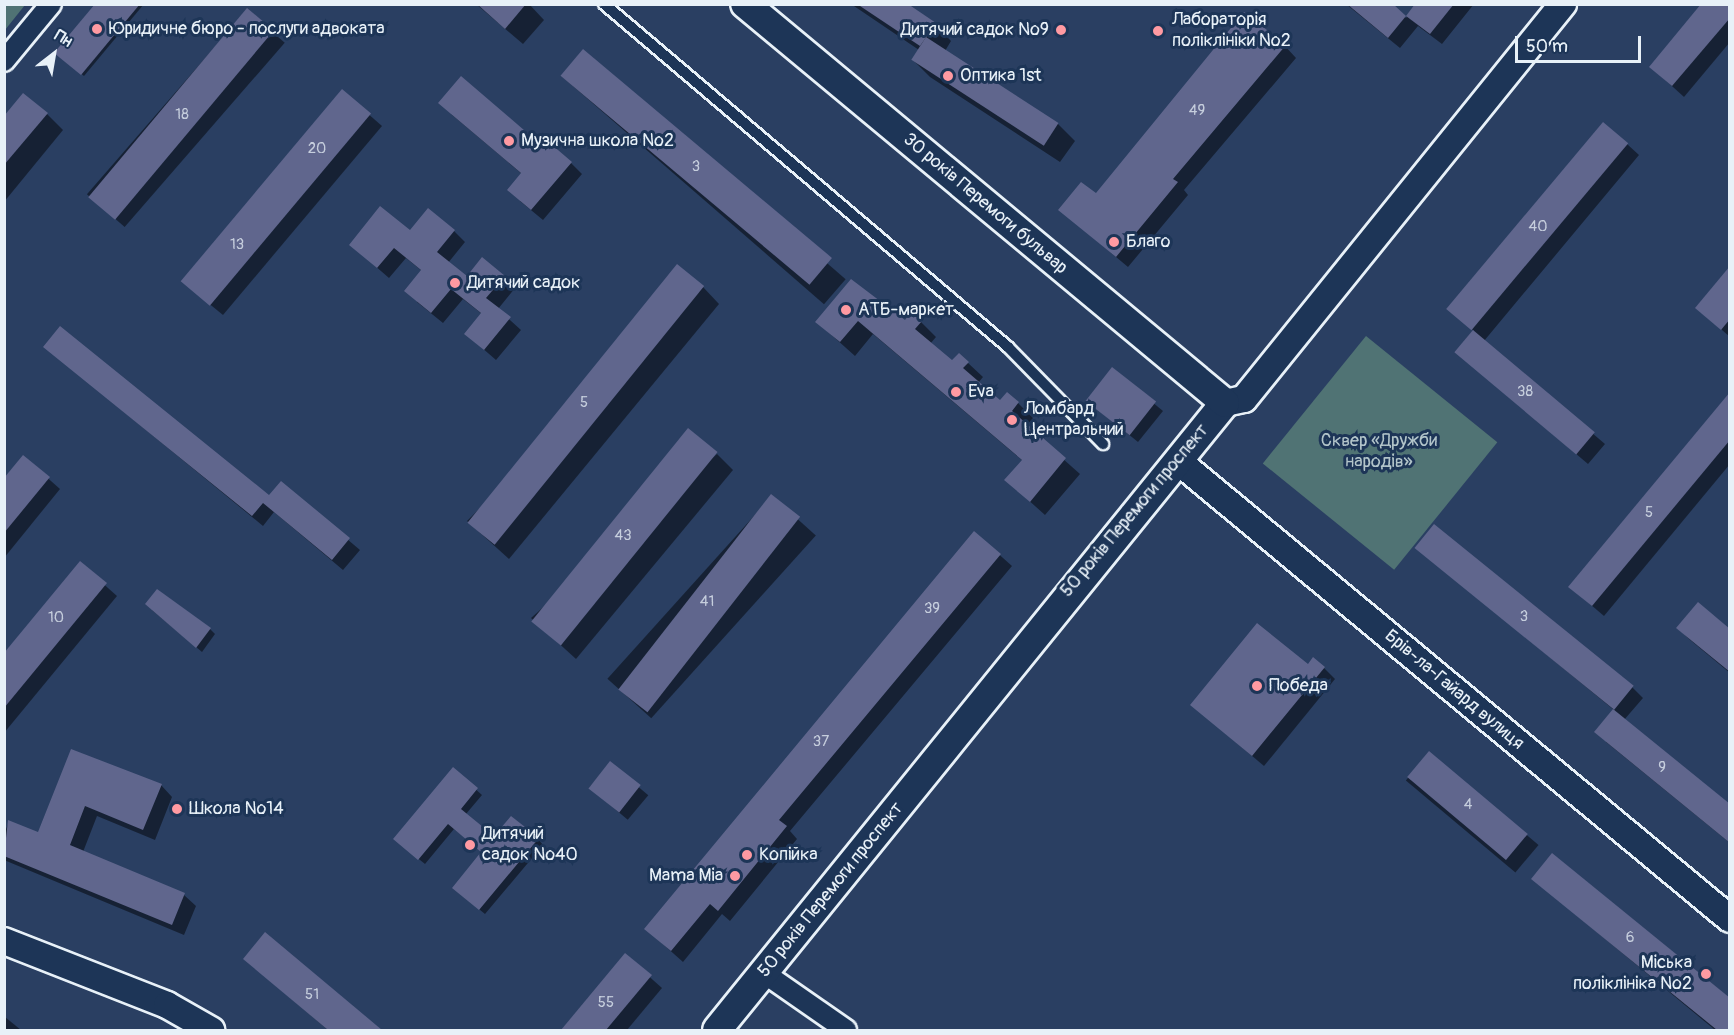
<!DOCTYPE html>
<meta charset="utf-8">
<style>
body{margin:0}
#map{position:relative;width:1734px;height:1035px;overflow:hidden;background:#2a3f62;font-family:Pangolin,sans-serif}
div>[style]{position:absolute}
[style*='--x']{left:calc(var(--x)*1px);top:calc(var(--y)*1px);width:calc(var(--w)*1px);rotate:calc(var(--a)*1deg)}
.green>*{inset:0;background:#507374;transform-origin:0 0}
.shadow>*{inset:0;background:#0007;transform-origin:0 0}
.building>*{inset:0;background:#60668d;transform-origin:0 0}
.roads{filter:drop-shadow(2px 0 #e8f1f8) drop-shadow(-2px 0 #e8f1f8) drop-shadow(0 2px #e8f1f8) drop-shadow(0 -2px #e8f1f8)}
.service>*{height:10px;margin:-5px;padding:0 5px;transform-origin:5px;border-radius:5px;background:#1d3557}
.minor>*{height:20px;margin:-10px;padding:0 10px;transform-origin:10px;border-radius:10px;background:#1d3557}
.tertiary>*{height:26px;margin:-13px;padding:0 13px;transform-origin:13px;border-radius:13px;background:#1d3557}
.secondary>*{height:28px;margin:-14px;padding:0 14px;transform-origin:14px;border-radius:14px;background:#1d3557}
.dots>*{width:16px;height:16px;translate:-50% -50%;box-sizing:border-box;border:3px solid #1d3557;border-radius:50%}
span{translate:-50% -50%;white-space:nowrap;text-align:center;line-height:1.15;-webkit-text-stroke:6px #1d3557;paint-order:stroke}
.number-label{font-size:15px;color:#c6cedd}
.number-label span{-webkit-text-stroke-width:0}
.poi-label{font-size:18px;color:#e8f1f8}
.left{translate:0 -50%;text-align:left}
.right{translate:-100% -50%;text-align:right}
.street-label{font-size:18px;color:#e8f1f8}
.park-label{font-size:18px;color:#b3c5ca}
.frame{position:absolute;inset:0;border:6px solid #e8f1f8;pointer-events:none}
.north{position:absolute;left:24px;top:24px;width:60px;height:60px;-webkit-text-stroke:4px #1d3557;paint-order:stroke;rotate:31deg;font-size:16px;font-weight:700;line-height:24px;text-align:center;color:#e8f1f8}
.north::after{content:'';display:block;margin:auto;width:21px;height:27px;background:#e8f1f8;clip-path:polygon(50% 0,100% 100%,50% 72%,0 100%)}
.scale{position:absolute;left:1515px;top:36px;width:126px;height:27px;box-sizing:border-box;border:3px solid #e8f1f8;border-top:0;padding-left:8px;font-size:18px;line-height:21px;white-space:nowrap;color:#e8f1f8;-webkit-text-stroke:4px #1d3557;paint-order:stroke}
</style>
<div id="map">
<div class="green">
<div style="clip-path:polygon(5px 4px,25px 5px,5px 30px,4px 5px)"></div>
<div style="left:1366px;top:336px;width:169px;height:164px;rotate:39deg"></div>
</div>
<div class="shadow">
<div style="clip-path:polygon(97px 4px,144px 4px,84px 76px,56px 53px)"></div>
<div style="clip-path:polygon(476px 4px,529px 4px,544px 20px,523px 44px)"></div>
<div style="clip-path:polygon(851px 4px,905px 4px,935px 24px,951px 41px,945px 51px,1058px 124px,1075px 141px,1060px 162px,930px 77px,913px 60px,919px 50px)"></div>
<div style="clip-path:polygon(1346px 4px,1390px 4px,1406px 18px,1417px 4px,1474px 4px,1442px 44px,1418px 26px,1400px 48px)"></div>
<div style="clip-path:polygon(1730px 4px,1730px 42px,1684px 97px,1651px 67px)"></div>
<div style="left:247px;top:10px;width:50px;height:244px;rotate:41deg"></div>
<div style="clip-path:polygon(1285px 46px,1296px 58px,1184px 190px,1188px 195px,1128px 267px,1060px 210px,1096px 195px)"></div>
<div style="left:583px;top:51px;width:348px;height:33px;rotate:41deg"></div>
<div style="clip-path:polygon(342px 91px,382px 126px,223px 315px,196px 293px)"></div>
<div style="clip-path:polygon(47px 114px,63px 130px,4px 202px,4px 118px)"></div>
<div style="clip-path:polygon(451px 114px,539px 145px,571px 163px,582px 174px,543px 220px,520px 201px,522px 174px)"></div>
<div style="clip-path:polygon(1627px 144px,1639px 155px,1484px 341px,1605px 444px,1588px 464px,1456px 352px,1474px 331px,1450px 310px)"></div>
<div style="clip-path:polygon(454px 231px,465px 242px,448px 263px,467px 279px,504px 277px,515px 288px,498px 309px,521px 330px,496px 360px,466px 334px,482px 314px,463px 299px,443px 323px,417px 302px,422px 271px,406px 258px,389px 278px,351px 245px,410px 232px)"></div>
<div style="clip-path:polygon(1730px 269px,1730px 337px,1697px 308px)"></div>
<div style="clip-path:polygon(852px 281px,905px 322px,921px 322px,936px 337px,930px 344px,952px 362px,968px 363px,983px 377px,978px 383px,1000px 402px,1007px 394px,1018px 403px,1033px 418px,1026px 426px,1080px 474px,1045px 515px,1006px 480px,1023px 461px,873px 334px,855px 356px,817px 322px)"></div>
<div style="clip-path:polygon(703px 287px,719px 304px,509px 559px,467px 521px)"></div>
<div style="clip-path:polygon(45px 347px,269px 497px,281px 483px,360px 550px,343px 570px,274px 512px,263px 526px)"></div>
<div style="clip-path:polygon(1112px 369px,1163px 411px,1138px 442px,1096px 408px)"></div>
<div style="clip-path:polygon(1730px 397px,1730px 464px,1604px 616px,1570px 587px)"></div>
<div style="clip-path:polygon(717px 454px,733px 470px,576px 659px,531px 618px)"></div>
<div style="clip-path:polygon(24px 457px,60px 489px,4px 558px,4px 480px)"></div>
<div style="left:772px;top:496px;width:59px;height:246px;rotate:42deg"></div>
<div style="clip-path:polygon(975px 533px,1012px 566px,790px 831px,797px 839px,730px 921px,722px 914px,683px 962px,646px 929px)"></div>
<div style="clip-path:polygon(1417px 548px,1632px 687px,1643px 698px,1624px 720px,1730px 806px,1730px 843px,1606px 742px,1614px 710px)"></div>
<div style="clip-path:polygon(80px 563px,117px 596px,4px 733px,4px 655px)"></div>
<div style="clip-path:polygon(152px 610px,210px 629px,215px 634px,202px 652px)"></div>
<div style="clip-path:polygon(1678px 628px,1730px 631px,1730px 673px,1689px 639px)"></div>
<div style="clip-path:polygon(1324px 668px,1335px 679px,1264px 766px,1192px 705px)"></div>
<div style="clip-path:polygon(72px 751px,161px 785px,172px 797px,155px 840px,97px 816px,83px 852px,184px 895px,196px 906px,184px 935px,4px 860px,4px 834px,9px 822px,39px 834px)"></div>
<div style="left:1429px;top:753px;width:143px;height:36px;rotate:40deg"></div>
<div style="left:610px;top:763px;width:50px;height:32px;rotate:40deg"></div>
<div style="clip-path:polygon(453px 769px,482px 795px,466px 814px,495px 838px,538px 839px,543px 845px,485px 914px,459px 893px,483px 852px,454px 829px,425px 864px,400px 844px)"></div>
<div style="clip-path:polygon(1533px 879px,1730px 1000px,1730px 1030px,1715px 1030px)"></div>
<div style="clip-path:polygon(265px 934px,380px 1030px,328px 1030px,245px 959px)"></div>
<div style="clip-path:polygon(625px 955px,662px 988px,627px 1030px,563px 1030px)"></div>
<div style="clip-path:polygon(5px 1017px,21px 1030px,4px 1030px)"></div>
</div>
<div class="building">
<div style="clip-path:polygon(95px 4px,140px 4px,81px 75px,54px 53px)"></div>
<div style="clip-path:polygon(477px 4px,526px 4px,505px 29px)"></div>
<div style="clip-path:polygon(857px 4px,908px 4px,936px 23px,920px 46px)"></div>
<div style="clip-path:polygon(1347px 4px,1393px 4px,1406px 16px,1388px 38px)"></div>
<div style="clip-path:polygon(1415px 4px,1454px 4px,1430px 34px,1406px 16px)"></div>
<div style="clip-path:polygon(1701px 4px,1730px 4px,1730px 18px,1672px 86px,1649px 67px)"></div>
<div style="left:247px;top:8px;width:35px;height:247px;rotate:40deg"></div>
<div style="clip-path:polygon(1244px 12px,1286px 45px,1173px 179px,1178px 182px,1116px 257px,1058px 210px,1081px 182px,1096px 193px)"></div>
<div style="left:926px;top:37px;width:158px;height:27px;rotate:33deg"></div>
<div style="left:583px;top:49px;width:325px;height:35px;rotate:40deg"></div>
<div style="clip-path:polygon(461px 76px,539px 143px,544px 138px,572px 162px,531px 210px,507px 190px,521px 173px,438px 103px)"></div>
<div style="left:342px;top:89px;width:38px;height:251px;rotate:40deg"></div>
<div style="clip-path:polygon(23px 93px,48px 113px,4px 165px,4px 116px)"></div>
<div style="left:1603px;top:122px;width:33px;height:244px;rotate:40deg"></div>
<div style="clip-path:polygon(380px 206px,410px 230px,428px 208px,455px 230px,437px 252px,467px 276px,482px 257px,505px 276px,486px 298px,511px 317px,484px 350px,464px 334px,481px 313px,451px 289px,431px 313px,404px 291px,421px 270px,394px 248px,377px 268px,349px 245px)"></div>
<div style="left:677px;top:264px;width:35px;height:333px;rotate:39deg"></div>
<div style="clip-path:polygon(1730px 266px,1730px 319px,1721px 330px,1695px 308px)"></div>
<div style="clip-path:polygon(851px 279px,905px 320px,911px 312px,922px 321px,915px 329px,952px 360px,959px 353px,969px 362px,963px 368px,1000px 400px,1007px 392px,1019px 402px,1012px 411px,1066px 458px,1030px 502px,1004px 480px,1022px 460px,858px 321px,840px 342px,815px 322px)"></div>
<div style="clip-path:polygon(60px 326px,269px 495px,281px 481px,350px 538px,332px 560px,263px 503px,252px 516px,43px 347px)"></div>
<div style="left:1473px;top:330px;width:159px;height:29px;rotate:40deg"></div>
<div style="left:1112px;top:367px;width:56px;height:43px;rotate:38deg"></div>
<div style="clip-path:polygon(1730px 392px,1730px 440px,1592px 606px,1568px 587px)"></div>
<div style="left:688px;top:428px;width:38px;height:249px;rotate:39deg"></div>
<div style="clip-path:polygon(23px 455px,50px 477px,4px 533px,4px 478px)"></div>
<div style="left:771px;top:494px;width:37px;height:248px;rotate:38deg"></div>
<div style="left:1434px;top:524px;width:257px;height:31px;rotate:39deg"></div>
<div style="clip-path:polygon(974px 531px,1001px 554px,779px 820px,787px 826px,718px 911px,710px 904px,671px 951px,644px 929px)"></div>
<div style="clip-path:polygon(80px 561px,107px 583px,4px 708px,4px 653px)"></div>
<div style="clip-path:polygon(157px 589px,211px 628px,196px 648px,145px 604px)"></div>
<div style="clip-path:polygon(1698px 602px,1730px 629px,1730px 672px,1676px 628px)"></div>
<div style="clip-path:polygon(1257px 623px,1308px 664px,1313px 657px,1325px 667px,1252px 756px,1190px 705px)"></div>
<div style="clip-path:polygon(1613px 709px,1730px 804px,1730px 843px,1594px 732px)"></div>
<div style="clip-path:polygon(71px 749px,162px 784px,143px 830px,85px 806px,70px 845px,185px 893px,172px 925px,4px 856px,8px 820px,38px 832px)"></div>
<div style="left:1429px;top:751px;width:129px;height:34px;rotate:40deg"></div>
<div style="left:610px;top:761px;width:39px;height:35px;rotate:38deg"></div>
<div style="clip-path:polygon(453px 767px,478px 788px,461px 809px,494px 836px,511px 816px,539px 838px,479px 910px,452px 888px,481px 852px,448px 824px,418px 860px,393px 839px)"></div>
<div style="clip-path:polygon(1552px 853px,1730px 998px,1730px 1030px,1717px 1030px,1531px 879px)"></div>
<div style="clip-path:polygon(265px 932px,382px 1030px,328px 1030px,243px 959px)"></div>
<div style="clip-path:polygon(625px 953px,652px 975px,606px 1030px,561px 1030px)"></div>
</div>
<div class="roads">
<div class="service">
<div style="--x:604;--y:4;--w:530;--a:40.33"></div>
<div style="--x:1008;--y:347;--w:136;--a:45.6"></div>
</div>
<div class="minor">
<div style="--x:4;--y:61;--w:74;--a:-50.5"></div>
<div style="--x:764;--y:973;--w:100;--a:34.8"></div>
</div>
<div class="tertiary">
<div style="--x:1225;--y:403;--w:19;--a:-12"></div>
<div style="--x:1244;--y:399;--w:508;--a:-51.08"></div>
<div style="--x:1178;--y:461;--w:717;--a:39.68"></div>
<div style="--x:4;--y:941;--w:175;--a:21.4"></div>
<div style="--x:167;--y:1005;--w:51;--a:29.6"></div>
</div>
<div class="secondary">
<div style="--x:717;--y:1030;--w:807;--a:-50.99"></div>
<div style="--x:1225;--y:403;--w:624;--a:-140.26"></div>
</div>
</div>
<div class="dots">
<div style="left:97px;top:29px;background:#ff9aa2"></div>
<div style="left:1061px;top:30px;background:#ff9aa2"></div>
<div style="left:1158px;top:31px;background:#ff9aa2"></div>
<div style="left:948px;top:76px;background:#ff9aa2"></div>
<div style="left:509px;top:141px;background:#ff9aa2"></div>
<div style="left:1114px;top:242px;background:#ff9aa2"></div>
<div style="left:455px;top:283px;background:#ff9aa2"></div>
<div style="left:846px;top:310px;background:#ff9aa2"></div>
<div style="left:956px;top:392px;background:#ff9aa2"></div>
<div style="left:1012px;top:420px;background:#ff9aa2"></div>
<div style="left:1257px;top:686px;background:#ff9aa2"></div>
<div style="left:177px;top:809px;background:#ff9aa2"></div>
<div style="left:470px;top:845px;background:#ff9aa2"></div>
<div style="left:747px;top:855px;background:#ff9aa2"></div>
<div style="left:735px;top:876px;background:#ff9aa2"></div>
<div style="left:1706px;top:974px;background:#ff9aa2"></div>
</div>
<div class="number-label">
<span style="left:1197px;top:111px">49</span>
<span style="left:182px;top:115px">18</span>
<span style="left:317px;top:149px">20</span>
<span style="left:696px;top:167px">3</span>
<span style="left:1538px;top:227px">40</span>
<span style="left:237px;top:245px">13</span>
<span style="left:1525px;top:392px">38</span>
<span style="left:584px;top:403px">5</span>
<span style="left:1649px;top:513px">5</span>
<span style="left:623px;top:536px">43</span>
<span style="left:707px;top:602px">41</span>
<span style="left:932px;top:609px">39</span>
<span style="left:1524px;top:617px">3</span>
<span style="left:56px;top:618px">10</span>
<span style="left:821px;top:742px">37</span>
<span style="left:1662px;top:768px">9</span>
<span style="left:1468px;top:805px">4</span>
<span style="left:1630px;top:938px">6</span>
<span style="left:312px;top:995px">51</span>
<span style="left:606px;top:1003px">55</span>
</div>
<div class="poi-label">
<span class="left" style="left:1172px;top:31px">Лабораторія<br>поліклініки №2</span>
<span class="left" style="left:109px;top:29px">Юридичне бюро - послуги адвоката</span>
<span class="right" style="left:1049px;top:30px">Дитячий садок №9</span>
<span class="left" style="left:960px;top:76px">Оптика 1st</span>
<span class="left" style="left:521px;top:141px">Музична школа №2</span>
<span class="left" style="left:1126px;top:242px">Благо</span>
<span class="left" style="left:467px;top:283px">Дитячий садок</span>
<span class="left" style="left:858px;top:310px">АТБ-маркет</span>
<span class="left" style="left:968px;top:392px">Eva</span>
<span class="left" style="left:1024px;top:420px">Ломбард<br>Центральний</span>
<span class="left" style="left:1269px;top:686px">Победа</span>
<span class="left" style="left:189px;top:809px">Школа №14</span>
<span class="left" style="left:482px;top:845px">Дитячий<br>садок №40</span>
<span class="left" style="left:759px;top:855px">Копійка</span>
<span class="right" style="left:723px;top:876px">Mama Mia</span>
<span class="right" style="left:1692px;top:974px">Міська<br>поліклініка №2</span>
</div>
<div class="street-label">
<span style="left:985px;top:204px;rotate:40deg">30 років Перемоги бульвар</span>
<span style="left:1135px;top:511px;rotate:-50deg">50 років Перемоги проспект</span>
<span style="left:1454px;top:690px;rotate:40deg">Брів-ла-Гайард вулиця</span>
<span style="left:831px;top:890px;rotate:-51deg">50 років Перемоги проспект</span>
</div>
<div class="park-label">
<span style="left:1379px;top:452px">Сквер «Дружби<br>народів»</span>
</div>
<div class="frame"></div>
<div class="north">Пн</div>
<div class="scale">50 m</div>
</div>
